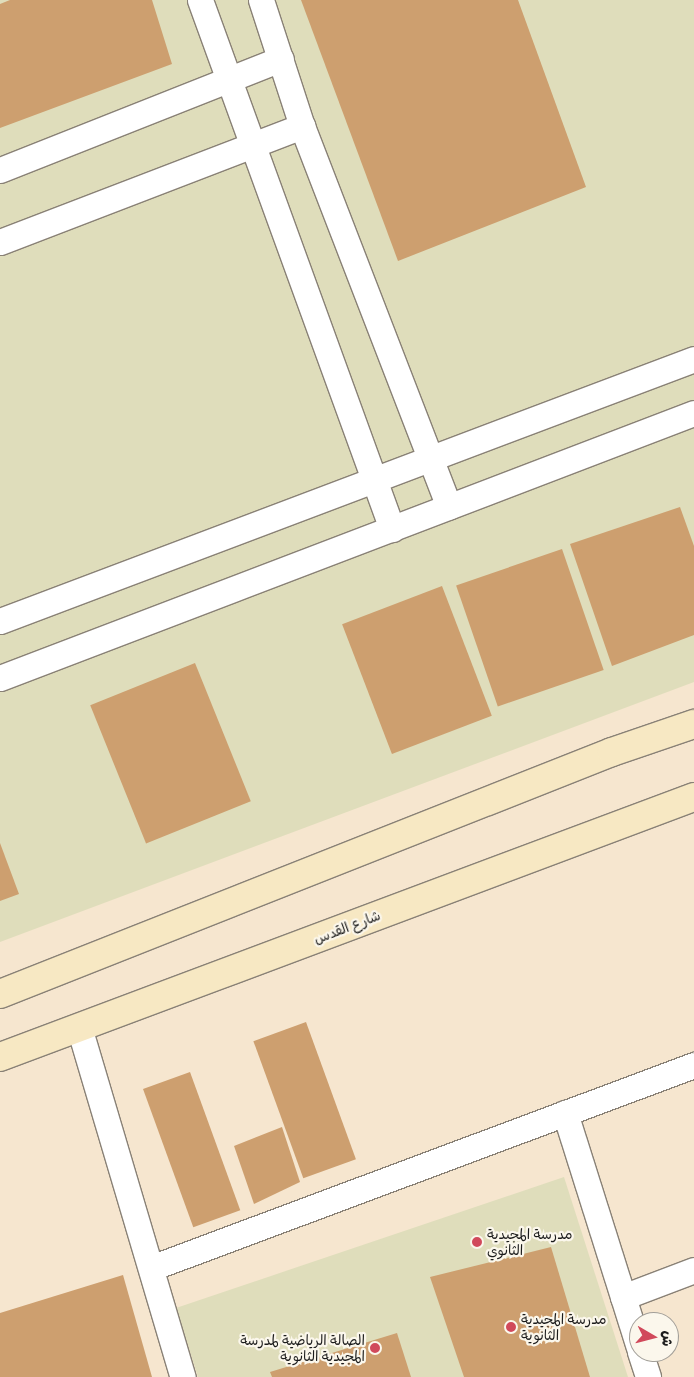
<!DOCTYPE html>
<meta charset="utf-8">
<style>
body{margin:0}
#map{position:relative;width:694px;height:1377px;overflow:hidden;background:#f6e6cf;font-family:Delius,"Playpen Sans Arabic",sans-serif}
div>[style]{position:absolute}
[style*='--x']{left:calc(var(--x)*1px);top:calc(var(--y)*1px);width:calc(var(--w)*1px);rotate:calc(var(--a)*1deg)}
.built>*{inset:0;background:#dfddbb}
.building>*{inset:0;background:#cd9f6f;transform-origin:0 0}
.roads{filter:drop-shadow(1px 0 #898176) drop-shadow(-1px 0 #898176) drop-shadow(0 1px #898176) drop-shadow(0 -1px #898176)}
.street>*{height:25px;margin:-12.5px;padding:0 12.5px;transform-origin:12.5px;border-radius:12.5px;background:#fff}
.secondary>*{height:28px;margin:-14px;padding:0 14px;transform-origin:14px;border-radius:14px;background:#f7e8c3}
.dots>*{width:14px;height:14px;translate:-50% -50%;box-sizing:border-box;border:2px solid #fbf7ec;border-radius:50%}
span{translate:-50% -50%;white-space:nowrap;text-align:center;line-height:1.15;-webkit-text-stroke:4.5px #fbf7ec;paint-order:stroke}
.street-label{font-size:14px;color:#1c1c1c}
.poi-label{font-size:14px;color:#1c1c1c}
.left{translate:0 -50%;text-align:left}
.right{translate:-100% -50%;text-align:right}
.north{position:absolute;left:629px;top:1312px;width:50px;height:50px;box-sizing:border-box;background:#fbf7ec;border:1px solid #a29f99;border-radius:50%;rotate:98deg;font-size:14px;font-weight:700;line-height:20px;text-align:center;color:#1c1c1c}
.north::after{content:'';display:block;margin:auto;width:18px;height:22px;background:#d1495b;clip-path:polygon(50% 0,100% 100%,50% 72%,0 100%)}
</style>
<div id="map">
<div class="built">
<div style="clip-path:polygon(0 0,694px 0,694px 682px,0 942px)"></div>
<div style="clip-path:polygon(564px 1177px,628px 1377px,198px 1377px,176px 1308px)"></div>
</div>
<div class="building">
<div style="clip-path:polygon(10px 0,152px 0,172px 64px,0 128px,0 4px)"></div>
<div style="clip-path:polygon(301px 0,518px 0,586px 187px,398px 261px)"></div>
<div style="clip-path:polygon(680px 507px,694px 546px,694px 635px,612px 666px,570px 544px)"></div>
<div style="left:562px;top:549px;width:128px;height:112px;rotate:71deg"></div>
<div style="left:442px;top:586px;width:139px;height:107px;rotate:69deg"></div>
<div style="left:195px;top:663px;width:149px;height:113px;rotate:68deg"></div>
<div style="clip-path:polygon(0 843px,19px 894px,0 901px)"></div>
<div style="left:306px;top:1022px;width:146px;height:56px;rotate:70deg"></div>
<div style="left:190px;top:1072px;width:147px;height:50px;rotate:70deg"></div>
<div style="clip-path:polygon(282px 1127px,300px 1182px,254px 1204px,234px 1146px)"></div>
<div style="clip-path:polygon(551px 1247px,590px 1377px,464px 1377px,430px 1277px)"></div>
<div style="clip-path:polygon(123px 1275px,152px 1377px,0 1377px,0 1313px)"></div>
<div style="clip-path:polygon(397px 1333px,411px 1377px,272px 1377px,270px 1372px)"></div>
</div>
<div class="roads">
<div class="street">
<div style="--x:200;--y:0;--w:563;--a:70.05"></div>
<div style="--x:261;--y:0;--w:133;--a:72"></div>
<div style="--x:302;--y:126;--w:408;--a:68.9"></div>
<div style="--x:0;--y:170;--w:302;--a:-21.6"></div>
<div style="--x:0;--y:242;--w:324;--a:-21"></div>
<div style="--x:0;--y:621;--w:742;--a:-20.68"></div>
<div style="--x:0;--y:678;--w:743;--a:-20.9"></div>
<div style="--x:79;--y:1027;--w:365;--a:73.5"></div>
<div style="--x:565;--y:1113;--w:246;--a:72.5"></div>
<div style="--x:151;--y:1268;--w:580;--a:-20.5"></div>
<div style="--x:623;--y:1297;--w:76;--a:-20.8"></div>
<div style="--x:640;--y:1352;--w:26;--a:72"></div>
</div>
<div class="secondary">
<div style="--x:0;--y:994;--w:658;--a:-21.58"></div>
<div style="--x:612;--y:752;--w:87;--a:-18.9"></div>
<div style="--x:0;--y:1057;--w:741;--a:-20.54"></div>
</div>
</div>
<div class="dots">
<div style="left:477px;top:1242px;background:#d1495b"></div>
<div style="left:511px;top:1327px;background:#d1495b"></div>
<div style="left:375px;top:1348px;background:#d1495b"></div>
</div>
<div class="street-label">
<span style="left:347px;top:927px;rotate:-21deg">شارع القدس</span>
</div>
<div class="poi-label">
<span class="left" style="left:487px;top:1242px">مدرسة المجيدية<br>الثانوي</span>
<span class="left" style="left:521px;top:1327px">مدرسة المجيدية<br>الثانوية</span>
<span class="right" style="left:365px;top:1348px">الصالة الرياضية لمدرسة<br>المجيدية الثانوية</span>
</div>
<div class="north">ش</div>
</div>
